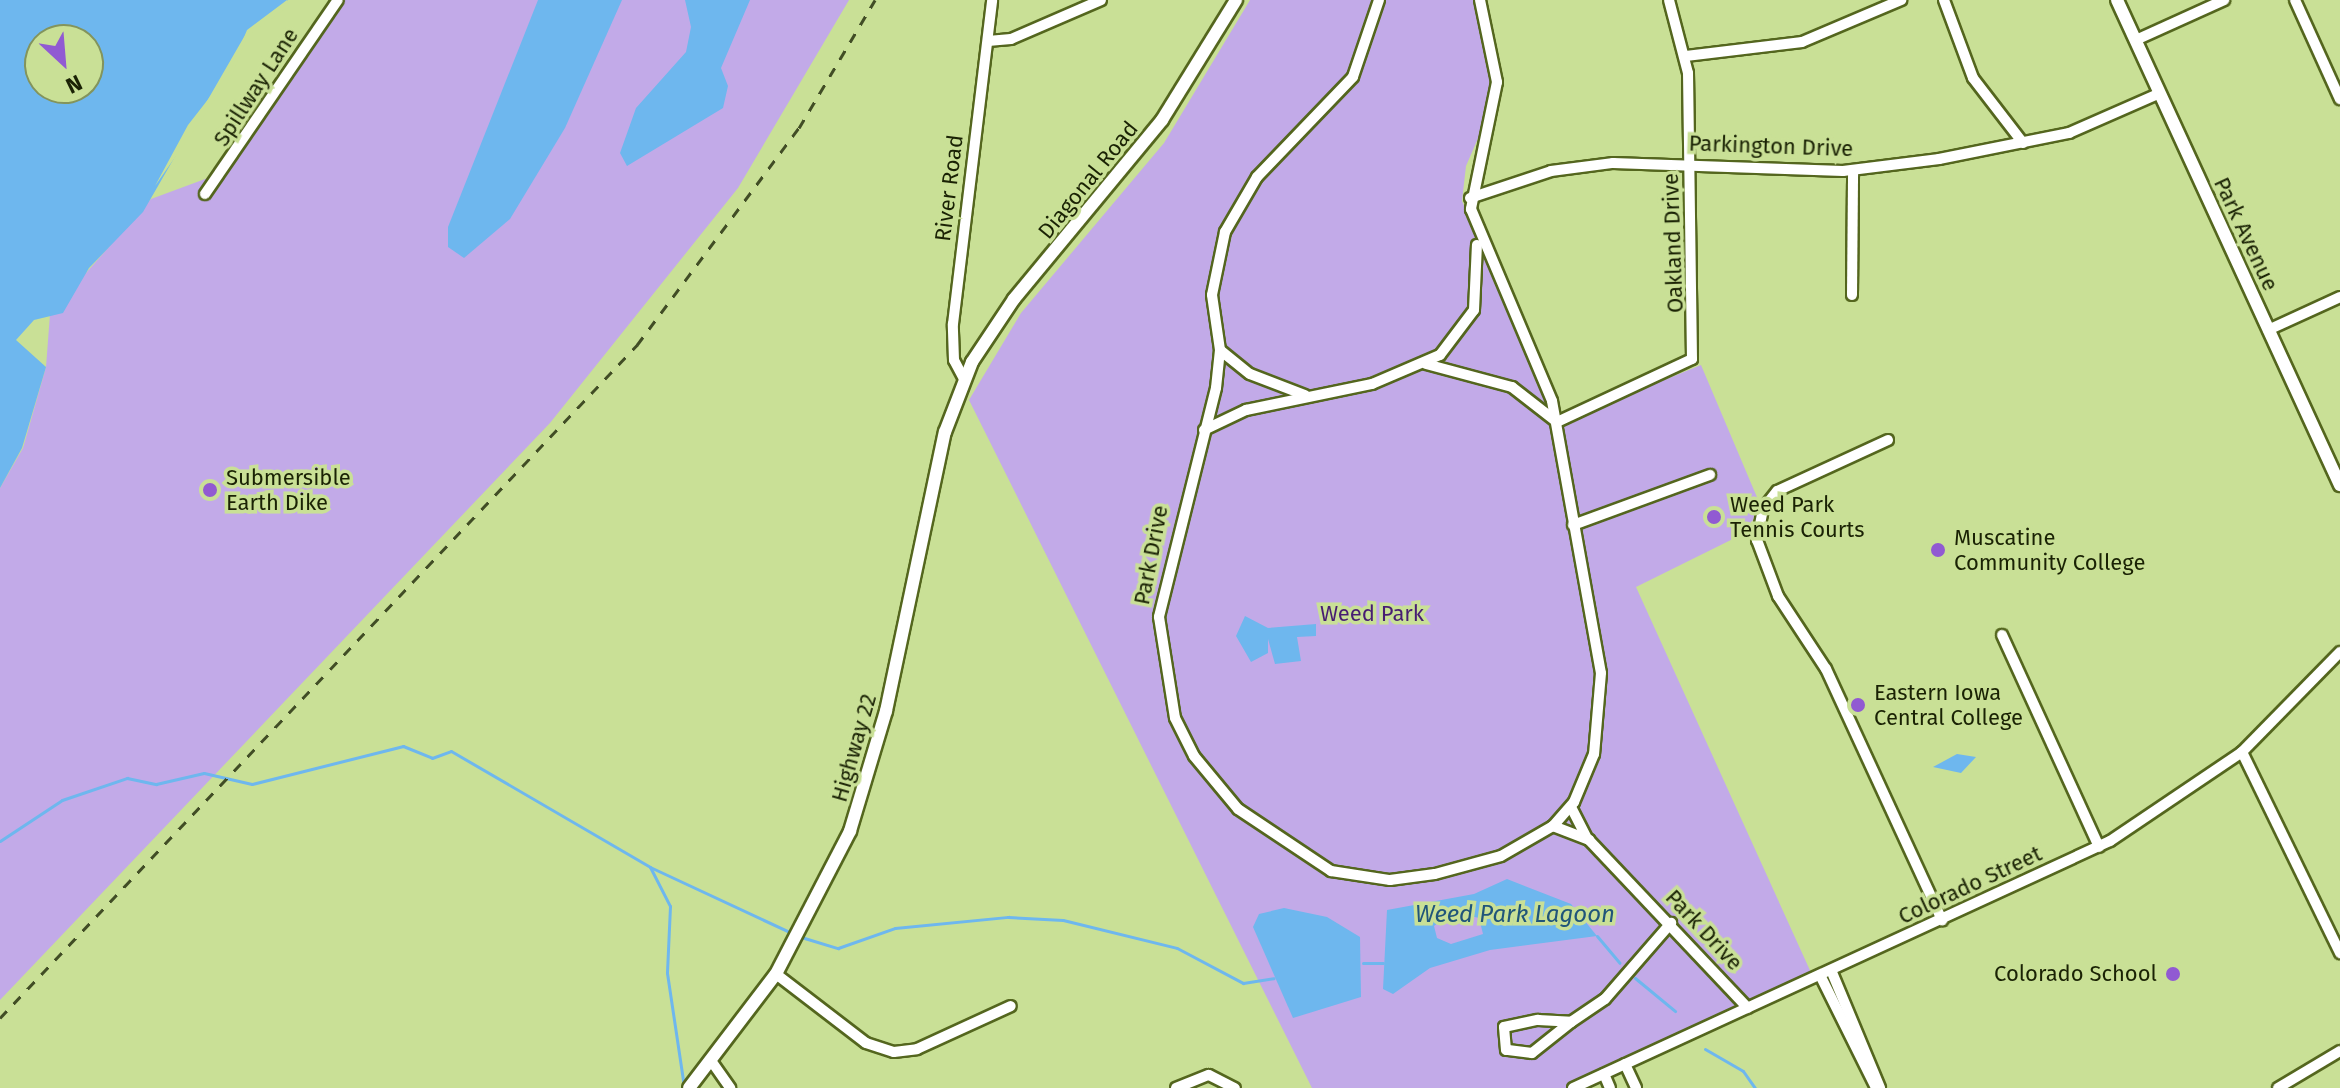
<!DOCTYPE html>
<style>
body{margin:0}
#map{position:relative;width:2340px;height:1088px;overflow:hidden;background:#c9e096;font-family:"Fira Sans",sans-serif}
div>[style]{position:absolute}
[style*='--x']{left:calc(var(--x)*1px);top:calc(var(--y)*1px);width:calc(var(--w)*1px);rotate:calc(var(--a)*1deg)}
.green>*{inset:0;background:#c2aae8}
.water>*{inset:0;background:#6eb7ee}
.pier>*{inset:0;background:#c9e096}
.stream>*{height:3px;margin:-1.5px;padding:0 1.5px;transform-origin:1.5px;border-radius:1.5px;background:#6eb7ee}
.roads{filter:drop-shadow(2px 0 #54661e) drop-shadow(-2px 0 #54661e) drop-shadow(0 2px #54661e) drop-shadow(0 -2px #54661e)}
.minor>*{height:10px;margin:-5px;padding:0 5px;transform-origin:5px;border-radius:5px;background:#fff}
.major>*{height:12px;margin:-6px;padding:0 6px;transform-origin:6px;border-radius:6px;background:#fff}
.rail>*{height:3px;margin-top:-1.5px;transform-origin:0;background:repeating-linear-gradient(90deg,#414d25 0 10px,transparent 0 20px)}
.dots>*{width:22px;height:22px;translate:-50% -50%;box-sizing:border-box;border:4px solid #c9e096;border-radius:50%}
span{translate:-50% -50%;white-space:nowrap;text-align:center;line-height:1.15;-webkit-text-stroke:7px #c9e096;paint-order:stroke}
.street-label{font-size:22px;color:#1a2204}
.poi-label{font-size:22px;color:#1a2204}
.left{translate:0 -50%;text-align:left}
.right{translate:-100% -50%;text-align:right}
.park-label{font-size:22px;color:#471d72}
.water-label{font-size:24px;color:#20557a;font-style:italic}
.north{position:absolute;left:24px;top:24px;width:80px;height:80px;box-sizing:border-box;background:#c9e096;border:2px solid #83945c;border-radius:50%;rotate:154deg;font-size:22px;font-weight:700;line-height:32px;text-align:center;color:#1a2204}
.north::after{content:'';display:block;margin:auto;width:28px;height:36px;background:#915ad2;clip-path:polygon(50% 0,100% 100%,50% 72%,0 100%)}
</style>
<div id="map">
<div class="green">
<div style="clip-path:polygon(337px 0,849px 0,738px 188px,550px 423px,0 1000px,0 488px,23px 448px,46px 367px,50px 314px,151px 199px,224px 172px)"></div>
<div style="clip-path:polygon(1250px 0,1476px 0,1492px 67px,1489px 113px,1466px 166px,1462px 201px,1557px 424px,1701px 365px,1759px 502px,1749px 531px,1636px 587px,1813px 977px,1573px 1088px,1312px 1088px,969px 400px,1021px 313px,1164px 143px)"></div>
</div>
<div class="water">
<div style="clip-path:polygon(evenodd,0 0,288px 0,248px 30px,143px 212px,89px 268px,63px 313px,34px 320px,16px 340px,46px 367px,22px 448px,0 488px,0 0,40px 40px,88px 40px,88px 88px,40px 88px,40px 40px)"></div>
<div style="clip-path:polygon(538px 0,622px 0,565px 128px,510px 219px,464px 258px,448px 247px,448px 227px)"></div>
<div style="clip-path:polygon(685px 0,750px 0,721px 68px,728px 86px,723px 108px,627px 166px,620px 153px,636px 108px,686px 52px,691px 27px)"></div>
<div style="clip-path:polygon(1245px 616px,1268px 628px,1316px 624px,1316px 636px,1297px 637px,1301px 661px,1275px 664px,1268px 639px,1268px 653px,1251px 662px,1236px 636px)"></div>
<div style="clip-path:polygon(1957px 754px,1976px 757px,1961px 773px,1933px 767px)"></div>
<div style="clip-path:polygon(evenodd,1507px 879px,1571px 904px,1597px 936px,1490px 950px,1430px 968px,1393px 994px,1383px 989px,1387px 910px,1474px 894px,1507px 879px,1466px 915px,1479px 918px,1483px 934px,1451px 944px,1437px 938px,1434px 926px,1444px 918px,1466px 915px)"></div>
<div style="clip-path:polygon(1284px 908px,1327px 917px,1360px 937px,1361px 997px,1293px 1018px,1253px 927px,1259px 914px)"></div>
</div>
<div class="pier">
<div style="clip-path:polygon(287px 0,289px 6px,248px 36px,231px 77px,155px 186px,188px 125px,231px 70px,247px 30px)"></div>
</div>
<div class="stream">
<div style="--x:0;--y:841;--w:74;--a:-33.5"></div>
<div style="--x:62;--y:800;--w:69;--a:-18.7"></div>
<div style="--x:127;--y:778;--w:30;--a:12"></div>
<div style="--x:156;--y:784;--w:49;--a:-12.9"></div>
<div style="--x:204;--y:773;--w:49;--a:12.9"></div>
<div style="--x:252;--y:784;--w:156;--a:-14.1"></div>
<div style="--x:403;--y:746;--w:31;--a:22"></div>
<div style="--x:432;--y:758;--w:20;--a:-20"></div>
<div style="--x:451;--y:751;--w:230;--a:30.2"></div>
<div style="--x:650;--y:867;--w:159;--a:25"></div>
<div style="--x:650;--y:867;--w:44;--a:62.9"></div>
<div style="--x:670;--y:906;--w:67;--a:92.6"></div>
<div style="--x:667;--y:973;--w:115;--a:81.5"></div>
<div style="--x:1597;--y:936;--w:35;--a:50"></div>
<div style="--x:801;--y:937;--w:39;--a:17"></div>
<div style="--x:838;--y:948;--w:60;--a:-19.3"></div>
<div style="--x:895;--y:928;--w:114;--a:-5.6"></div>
<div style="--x:1008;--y:917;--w:55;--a:3.1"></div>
<div style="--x:1063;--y:920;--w:117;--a:13.8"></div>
<div style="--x:1177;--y:948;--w:75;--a:27.9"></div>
<div style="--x:1243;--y:983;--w:31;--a:-9"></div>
<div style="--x:1363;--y:963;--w:20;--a:0"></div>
<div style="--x:1635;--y:978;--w:52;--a:39.5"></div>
<div style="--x:1705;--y:1049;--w:44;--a:30.1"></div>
<div style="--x:1743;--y:1071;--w:21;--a:55"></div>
</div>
<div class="roads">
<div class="minor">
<div style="--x:1379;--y:0;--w:81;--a:108.7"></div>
<div style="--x:1353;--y:77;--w:139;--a:133.8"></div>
<div style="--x:1257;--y:177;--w:64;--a:120.2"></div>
<div style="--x:1225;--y:232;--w:64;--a:101.7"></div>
<div style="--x:1212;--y:295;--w:56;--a:81.7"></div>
<div style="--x:1220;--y:350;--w:38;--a:96"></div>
<div style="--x:1216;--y:388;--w:236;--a:104"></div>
<div style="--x:1159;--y:617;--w:102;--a:81"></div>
<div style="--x:1175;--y:718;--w:42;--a:63.4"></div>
<div style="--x:1194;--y:756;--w:69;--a:50.3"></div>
<div style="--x:1238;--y:809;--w:112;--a:33.7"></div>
<div style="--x:1331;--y:871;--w:60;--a:8.7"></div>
<div style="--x:1390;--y:880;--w:45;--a:-7.6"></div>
<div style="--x:1435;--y:874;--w:68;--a:-15.3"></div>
<div style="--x:1501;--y:856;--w:60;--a:-30"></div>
<div style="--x:1553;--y:826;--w:39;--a:21"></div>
<div style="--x:1589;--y:840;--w:231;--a:46.6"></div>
<div style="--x:1480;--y:0;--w:84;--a:78.3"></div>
<div style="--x:1497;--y:82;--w:130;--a:101.6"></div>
<div style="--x:1471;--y:209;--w:208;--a:67.1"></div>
<div style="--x:1552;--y:401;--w:276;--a:79.8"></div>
<div style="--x:1601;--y:673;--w:81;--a:94.9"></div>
<div style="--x:1594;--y:754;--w:52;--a:112.6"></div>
<div style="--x:1574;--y:802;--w:32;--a:131"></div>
<div style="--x:1944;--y:0;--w:83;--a:69.6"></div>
<div style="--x:1973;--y:78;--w:82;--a:52.4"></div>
<div style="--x:2295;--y:0;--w:109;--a:65.6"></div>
<div style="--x:2136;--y:40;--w:97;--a:-24.4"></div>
<div style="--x:988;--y:41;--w:23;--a:-5"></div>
<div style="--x:1011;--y:39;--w:98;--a:-23.4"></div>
<div style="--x:1686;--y:56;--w:117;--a:-6.9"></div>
<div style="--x:1802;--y:42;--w:108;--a:-23"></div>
<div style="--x:205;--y:194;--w:235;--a:-55.6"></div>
<div style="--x:1470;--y:198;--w:85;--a:-18.4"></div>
<div style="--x:1551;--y:171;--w:63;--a:-7.4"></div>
<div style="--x:1613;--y:163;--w:230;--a:2"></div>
<div style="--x:1843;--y:171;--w:97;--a:-7.1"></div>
<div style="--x:1939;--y:159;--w:133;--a:-11.3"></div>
<div style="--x:2069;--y:133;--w:99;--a:-23.7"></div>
<div style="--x:1852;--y:295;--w:125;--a:-89.5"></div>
<div style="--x:2268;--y:330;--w:79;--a:-24.6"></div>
<div style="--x:1220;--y:350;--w:38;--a:39"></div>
<div style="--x:1250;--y:374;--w:59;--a:20.9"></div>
<div style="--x:1426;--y:364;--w:89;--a:15"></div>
<div style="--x:1512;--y:387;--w:57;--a:37.9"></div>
<div style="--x:1557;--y:422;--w:149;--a:-25"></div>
<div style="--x:1692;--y:359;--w:286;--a:-90.8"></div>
<div style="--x:1688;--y:73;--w:75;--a:-104.6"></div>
<div style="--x:964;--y:379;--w:21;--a:-118"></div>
<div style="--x:954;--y:360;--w:36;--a:-92"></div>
<div style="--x:953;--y:324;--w:326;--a:-83.1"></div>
<div style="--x:1204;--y:430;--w:47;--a:-25.5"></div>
<div style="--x:1246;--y:410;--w:129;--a:-11.7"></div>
<div style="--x:1372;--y:384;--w:74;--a:-23.1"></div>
<div style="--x:1440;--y:355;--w:56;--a:-52.9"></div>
<div style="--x:1474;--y:310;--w:65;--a:-87.4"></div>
<div style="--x:1888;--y:440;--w:122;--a:155.3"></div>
<div style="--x:1777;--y:491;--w:23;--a:128"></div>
<div style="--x:1763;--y:509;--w:32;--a:101"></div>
<div style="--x:1757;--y:540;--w:60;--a:69.4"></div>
<div style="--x:1778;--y:596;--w:87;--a:56.7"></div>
<div style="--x:1826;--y:669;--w:277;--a:65.2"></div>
<div style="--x:1573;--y:525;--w:146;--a:-20.1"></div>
<div style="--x:2002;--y:635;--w:233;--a:65.4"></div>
<div style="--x:2242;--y:752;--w:224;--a:64"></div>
<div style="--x:1571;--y:807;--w:34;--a:63"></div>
<div style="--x:1831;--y:970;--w:128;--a:67.4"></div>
<div style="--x:776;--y:974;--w:113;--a:37.5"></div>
<div style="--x:866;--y:1043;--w:29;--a:18"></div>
<div style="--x:894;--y:1052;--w:23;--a:-7"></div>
<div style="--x:917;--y:1049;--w:103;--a:-24.6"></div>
<div style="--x:1820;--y:975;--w:126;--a:63.6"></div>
<div style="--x:1538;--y:1020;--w:33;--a:3"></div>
<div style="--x:1571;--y:1022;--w:50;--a:141.5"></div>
<div style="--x:1532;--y:1053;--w:26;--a:-173"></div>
<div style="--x:1506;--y:1050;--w:23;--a:-95"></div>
<div style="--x:1504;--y:1027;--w:35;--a:-12"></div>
<div style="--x:1571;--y:1022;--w:41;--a:-34.1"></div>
<div style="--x:1605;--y:999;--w:101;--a:-49"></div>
<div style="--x:712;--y:1062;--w:32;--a:55"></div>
<div style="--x:1625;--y:1064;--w:26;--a:65"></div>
<div style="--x:1604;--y:1074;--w:15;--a:67"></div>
<div style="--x:1176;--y:1088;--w:35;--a:-22"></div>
<div style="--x:1209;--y:1075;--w:29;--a:27"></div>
<div style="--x:1573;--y:1088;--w:591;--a:-24.7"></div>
<div style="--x:2110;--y:841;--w:159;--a:-34"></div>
<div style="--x:2242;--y:752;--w:140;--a:-45.6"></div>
<div style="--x:2278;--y:1088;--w:72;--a:-30.8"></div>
</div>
<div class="major">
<div style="--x:2117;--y:0;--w:534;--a:65.31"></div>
<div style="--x:689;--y:1088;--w:143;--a:-52.7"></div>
<div style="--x:776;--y:974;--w:161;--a:-62.6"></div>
<div style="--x:850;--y:831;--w:125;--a:-73.3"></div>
<div style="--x:886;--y:711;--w:285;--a:-78.1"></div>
<div style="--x:945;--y:432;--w:75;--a:-68.9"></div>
<div style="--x:972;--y:362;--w:76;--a:-56.3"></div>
<div style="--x:1014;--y:299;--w:232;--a:-50.4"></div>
<div style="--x:1162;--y:120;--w:141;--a:-58.3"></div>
</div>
</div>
<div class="rail">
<div style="--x:0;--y:1018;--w:927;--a:-46.57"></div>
<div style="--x:637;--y:345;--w:271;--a:-53.3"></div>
<div style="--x:799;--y:128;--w:149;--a:-59.3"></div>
</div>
<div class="dots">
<div style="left:210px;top:490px;background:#915ad2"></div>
<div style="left:1714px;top:517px;background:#915ad2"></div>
<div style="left:1938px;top:550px;background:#915ad2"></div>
<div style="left:1858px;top:705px;background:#915ad2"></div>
<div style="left:2173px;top:974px;background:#915ad2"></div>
</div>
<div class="street-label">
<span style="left:256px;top:87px;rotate:-57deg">Spillway Lane</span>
<span style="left:1771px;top:146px;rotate:2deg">Parkington Drive</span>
<span style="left:1088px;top:180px;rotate:-51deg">Diagonal Road</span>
<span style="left:949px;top:188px;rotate:-83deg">River Road</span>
<span style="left:2246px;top:234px;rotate:65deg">Park Avenue</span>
<span style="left:1673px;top:243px;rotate:-92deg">Oakland Drive</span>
<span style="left:1151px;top:555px;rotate:-79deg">Park Drive</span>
<span style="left:854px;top:748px;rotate:-74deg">Highway 22</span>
<span style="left:1970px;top:885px;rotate:-25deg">Colorado Street</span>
<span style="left:1704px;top:930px;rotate:47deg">Park Drive</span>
</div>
<div class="poi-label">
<span class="left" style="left:226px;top:490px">Submersible<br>Earth Dike</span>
<span class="left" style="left:1730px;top:517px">Weed Park<br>Tennis Courts</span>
<span class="left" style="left:1954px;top:550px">Muscatine<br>Community College</span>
<span class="left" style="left:1874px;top:705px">Eastern Iowa<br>Central College</span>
<span class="right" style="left:2157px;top:974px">Colorado School</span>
</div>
<div class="park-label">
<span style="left:1372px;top:614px">Weed Park</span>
</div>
<div class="water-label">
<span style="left:1515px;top:915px">Weed Park Lagoon</span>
</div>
<div class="north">N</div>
</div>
